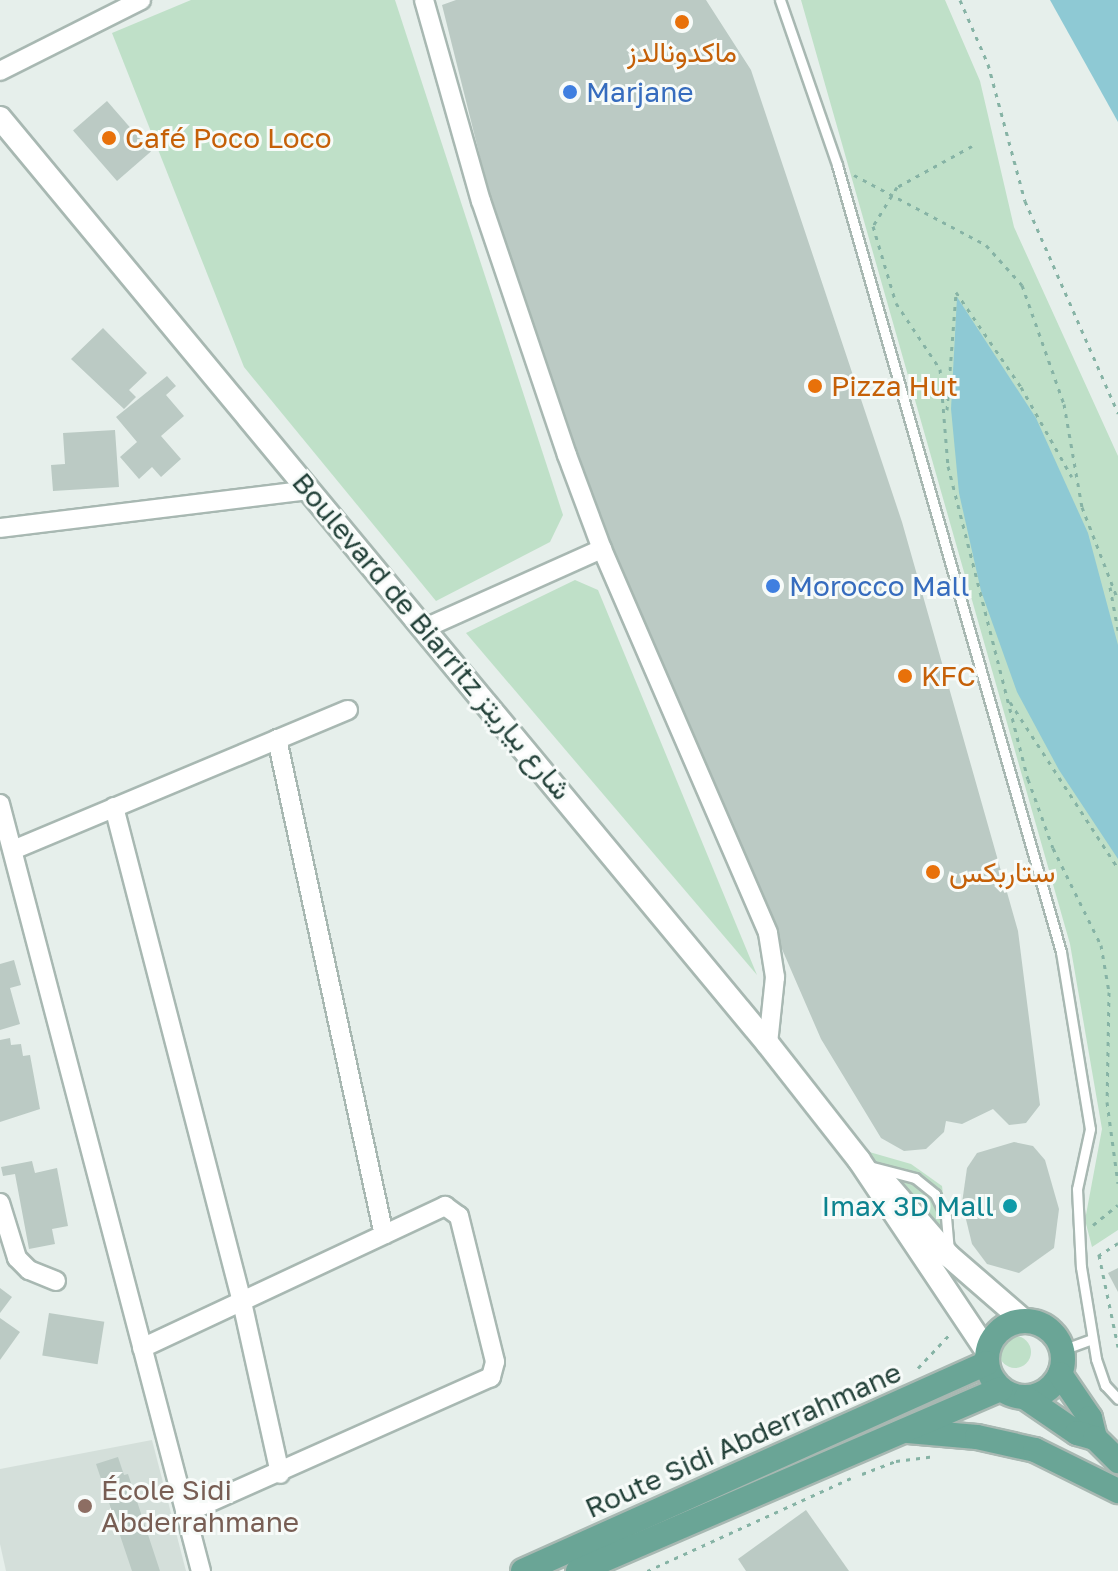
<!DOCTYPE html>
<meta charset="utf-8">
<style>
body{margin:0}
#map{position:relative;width:1118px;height:1571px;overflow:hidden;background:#e6efeb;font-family:"Golos Text",Vazirmatn,sans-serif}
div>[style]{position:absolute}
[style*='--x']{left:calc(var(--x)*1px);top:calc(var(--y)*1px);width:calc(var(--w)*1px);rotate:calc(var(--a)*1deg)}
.built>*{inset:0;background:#d4dfda}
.green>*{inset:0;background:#bfe0c8}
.round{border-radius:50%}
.water>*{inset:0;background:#8ec9d4}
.building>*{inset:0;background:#bbcac4;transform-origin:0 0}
.path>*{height:3px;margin-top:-1.5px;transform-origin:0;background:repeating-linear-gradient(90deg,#86b3a5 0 4px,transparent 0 10px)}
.roads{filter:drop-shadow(2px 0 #a8b8b2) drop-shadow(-2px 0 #a8b8b2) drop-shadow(0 2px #a8b8b2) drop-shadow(0 -2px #a8b8b2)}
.service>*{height:9px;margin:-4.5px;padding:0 4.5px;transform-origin:4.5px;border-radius:4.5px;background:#fff}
.minor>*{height:18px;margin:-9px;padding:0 9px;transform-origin:9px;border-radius:9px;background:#fff}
.tertiary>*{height:22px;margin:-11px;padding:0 11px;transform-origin:11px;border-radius:11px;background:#fff}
.primary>*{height:24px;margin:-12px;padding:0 12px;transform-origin:12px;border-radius:12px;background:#6aa596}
.primary>.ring{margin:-12px;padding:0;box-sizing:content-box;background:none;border:24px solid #6aa596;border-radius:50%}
.dots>*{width:22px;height:22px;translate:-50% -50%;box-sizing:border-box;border:4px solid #f7fbf9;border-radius:50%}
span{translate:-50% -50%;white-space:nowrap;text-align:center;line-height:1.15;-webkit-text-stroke:6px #f7fbf9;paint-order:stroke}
.food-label{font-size:28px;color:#c56008}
.left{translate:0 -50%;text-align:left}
.shop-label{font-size:28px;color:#366cbe}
.street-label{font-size:28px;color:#24423a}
.culture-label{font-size:28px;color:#0d838f}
.right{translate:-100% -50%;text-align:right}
.education-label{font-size:28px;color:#785e54}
</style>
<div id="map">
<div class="built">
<div style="clip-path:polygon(152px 1440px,186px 1571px,6px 1571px,0 1544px,0 1469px)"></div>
</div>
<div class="green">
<div style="clip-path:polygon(191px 0,395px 0,563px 515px,550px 542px,436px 601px,244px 367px,112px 33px)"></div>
<div style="clip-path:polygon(801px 0,945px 0,980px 81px,1014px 227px,1118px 456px,1118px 1230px,1092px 1247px,1085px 1220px,1102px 1129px,1070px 944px)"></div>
<div style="clip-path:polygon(575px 580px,598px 590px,757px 975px,466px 633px)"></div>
<div style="clip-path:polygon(852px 1147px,911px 1164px,942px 1186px,948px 1237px)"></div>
<div class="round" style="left:999px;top:1336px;width:32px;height:32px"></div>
</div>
<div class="water">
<div style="clip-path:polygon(1050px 0,1118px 0,1118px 122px)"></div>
<div style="clip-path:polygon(957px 297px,1036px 418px,1088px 533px,1118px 645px,1118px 859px,1059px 770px,1017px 692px,981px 591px,959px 493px,951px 409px)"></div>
</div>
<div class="building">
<div style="clip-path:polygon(456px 0,706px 0,751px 70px,902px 522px,1018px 931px,1040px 1105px,1026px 1123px,1009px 1125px,993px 1109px,962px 1124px,946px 1121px,944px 1132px,926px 1149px,904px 1151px,881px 1138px,821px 1039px,640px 622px,548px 392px,494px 213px,442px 5px)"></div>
<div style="left:107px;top:101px;width:67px;height:45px;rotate:49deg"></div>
<div style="clip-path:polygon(103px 328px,147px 373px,129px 390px,136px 397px,124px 409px,71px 359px)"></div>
<div style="clip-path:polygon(167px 376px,176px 386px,166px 395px,184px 416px,161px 436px,181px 459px,161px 477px,152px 467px,139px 479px,120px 457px,137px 442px,116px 417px)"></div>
<div style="clip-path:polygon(115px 430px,119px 487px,53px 491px,51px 465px,65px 464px,63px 433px)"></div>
<div style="clip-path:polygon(14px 960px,21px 985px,10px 988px,20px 1024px,0 1030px,0 964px)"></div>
<div style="clip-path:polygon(10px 1038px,11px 1045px,21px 1044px,23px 1056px,30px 1055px,40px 1109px,0 1122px,0 1040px)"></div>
<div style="clip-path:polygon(1014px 1142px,1033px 1146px,1045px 1160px,1059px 1209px,1054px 1248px,1019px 1273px,987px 1264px,972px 1244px,962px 1203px,967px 1168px,977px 1153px)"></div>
<div style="clip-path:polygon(32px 1161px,35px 1173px,57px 1168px,68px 1226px,52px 1229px,55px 1244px,29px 1249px,15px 1174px,3px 1176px,1px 1167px)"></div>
<div style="clip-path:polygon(1118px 1268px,1118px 1292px,1108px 1273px)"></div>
<div style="clip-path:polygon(0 1288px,12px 1297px,0 1313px)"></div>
<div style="left:49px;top:1313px;width:56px;height:43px;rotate:9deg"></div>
<div style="clip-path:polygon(0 1318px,20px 1332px,0 1360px)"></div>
<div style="clip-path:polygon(118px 1457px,124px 1475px,128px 1474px,160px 1571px,132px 1571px,96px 1464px)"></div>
<div style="clip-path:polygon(806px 1510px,849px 1571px,746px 1571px,738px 1559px)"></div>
</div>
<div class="path">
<div style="--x:960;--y:0;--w:70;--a:66.4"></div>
<div style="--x:988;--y:64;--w:142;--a:74.9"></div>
<div style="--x:1025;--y:201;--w:232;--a:66.3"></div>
<div style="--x:972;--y:146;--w:85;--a:151.3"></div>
<div style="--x:897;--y:187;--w:46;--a:121.6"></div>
<div style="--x:873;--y:226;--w:80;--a:73.4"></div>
<div style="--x:896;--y:303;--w:79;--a:56.3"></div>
<div style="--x:940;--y:369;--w:97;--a:85.3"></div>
<div style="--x:948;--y:466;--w:323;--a:75.7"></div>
<div style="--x:1028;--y:779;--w:73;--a:70.1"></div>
<div style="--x:1053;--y:848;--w:108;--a:63.7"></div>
<div style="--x:1101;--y:945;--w:48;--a:80.3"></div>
<div style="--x:1109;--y:992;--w:110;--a:91"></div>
<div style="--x:1107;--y:1102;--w:82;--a:82.3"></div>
<div style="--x:854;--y:175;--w:149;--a:27.9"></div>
<div style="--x:986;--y:245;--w:54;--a:48"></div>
<div style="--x:1022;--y:285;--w:126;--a:70.6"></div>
<div style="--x:1064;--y:404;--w:105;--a:80.1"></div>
<div style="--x:1082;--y:507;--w:100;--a:68.8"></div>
<div style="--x:947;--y:410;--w:118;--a:-85.6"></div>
<div style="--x:956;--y:292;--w:115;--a:55.6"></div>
<div style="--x:1021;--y:387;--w:103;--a:60.5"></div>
<div style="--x:1110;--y:587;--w:44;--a:79.5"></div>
<div style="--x:1010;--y:702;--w:198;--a:57"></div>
<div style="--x:1093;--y:1225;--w:32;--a:-39"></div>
<div style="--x:1099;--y:1255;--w:94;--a:78.3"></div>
<div style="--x:1098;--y:1256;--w:24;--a:-33"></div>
<div style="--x:918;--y:1368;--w:48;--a:-46.7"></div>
<div style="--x:862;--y:1474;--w:36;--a:-21"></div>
<div style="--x:896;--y:1461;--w:40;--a:-7.1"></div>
<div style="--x:647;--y:1571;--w:224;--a:-24.5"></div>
</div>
<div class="roads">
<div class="service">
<div style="--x:780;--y:0;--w:175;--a:70.9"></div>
<div style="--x:837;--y:165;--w:818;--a:74.11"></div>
<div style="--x:1061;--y:952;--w:179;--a:80.7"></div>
<div style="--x:1090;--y:1129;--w:61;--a:102.2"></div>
<div style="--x:1077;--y:1189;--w:78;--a:87.1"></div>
<div style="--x:1081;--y:1267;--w:93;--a:80.7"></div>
<div style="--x:1096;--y:1359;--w:28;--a:71"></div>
<div style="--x:1105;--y:1385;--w:19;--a:47"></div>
<div style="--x:869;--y:1166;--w:48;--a:14.6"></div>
<div style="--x:915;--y:1178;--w:26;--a:39"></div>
<div style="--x:935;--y:1194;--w:25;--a:64"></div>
<div style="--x:946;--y:1217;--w:32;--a:85"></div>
<div style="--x:1062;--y:1350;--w:32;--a:-20"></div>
</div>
<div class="minor">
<div style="--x:424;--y:0;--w:209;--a:74.2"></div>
<div style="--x:481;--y:201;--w:268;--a:71.3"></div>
<div style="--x:567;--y:455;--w:100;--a:69.6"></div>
<div style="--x:602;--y:549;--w:418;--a:66.6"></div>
<div style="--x:768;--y:933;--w:45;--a:81"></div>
<div style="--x:775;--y:977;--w:67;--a:96"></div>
<div style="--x:0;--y:71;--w:158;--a:-26.7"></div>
<div style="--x:0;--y:528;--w:312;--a:-7"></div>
<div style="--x:425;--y:628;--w:194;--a:-24.1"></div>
<div style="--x:277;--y:739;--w:507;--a:77.83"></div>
<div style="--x:0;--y:804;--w:793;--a:75.32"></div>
<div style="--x:114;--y:807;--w:511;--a:75.5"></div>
<div style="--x:242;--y:1302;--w:176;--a:77.5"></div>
<div style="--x:13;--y:850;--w:363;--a:-22.7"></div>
<div style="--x:0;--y:1203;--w:58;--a:72.8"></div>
<div style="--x:17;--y:1258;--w:17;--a:45"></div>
<div style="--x:29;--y:1270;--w:29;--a:22"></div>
<div style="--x:142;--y:1348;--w:335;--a:-25.1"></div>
<div style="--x:445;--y:1206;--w:17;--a:36"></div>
<div style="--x:459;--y:1216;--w:150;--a:76.1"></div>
<div style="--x:495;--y:1362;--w:16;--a:105"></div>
<div style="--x:491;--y:1377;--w:335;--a:156"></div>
</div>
<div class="tertiary">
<div style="--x:0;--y:118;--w:1203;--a:50.33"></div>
<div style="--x:768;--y:1044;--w:147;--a:51.9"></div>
<div style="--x:859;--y:1160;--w:230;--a:56.2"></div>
<div style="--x:884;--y:1181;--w:99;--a:49.1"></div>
<div style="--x:949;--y:1256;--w:99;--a:40.9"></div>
</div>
<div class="primary">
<div class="ring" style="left:987px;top:1321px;width:52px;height:52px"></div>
<div style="--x:1060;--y:1374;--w:53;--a:55.7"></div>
<div style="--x:1090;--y:1418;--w:21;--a:76"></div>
<div style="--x:1026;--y:1398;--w:62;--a:34.5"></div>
<div style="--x:1077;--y:1433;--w:19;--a:16"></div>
<div style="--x:1095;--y:1438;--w:33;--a:45"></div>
<div style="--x:908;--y:1431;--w:69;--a:5"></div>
<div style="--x:977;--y:1437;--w:59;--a:12.6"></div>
<div style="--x:1035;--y:1450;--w:93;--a:26.3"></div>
<div style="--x:523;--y:1571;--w:508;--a:-24.15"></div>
<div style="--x:578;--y:1571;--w:460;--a:-23.3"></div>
</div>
</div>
<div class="dots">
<div style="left:682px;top:22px;background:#e8710a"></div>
<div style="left:570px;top:92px;background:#3f7fe0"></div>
<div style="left:109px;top:138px;background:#e8710a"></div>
<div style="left:815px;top:386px;background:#e8710a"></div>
<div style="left:773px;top:586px;background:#3f7fe0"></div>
<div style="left:905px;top:676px;background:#e8710a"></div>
<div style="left:933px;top:872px;background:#e8710a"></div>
<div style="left:1010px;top:1206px;background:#0f9aa8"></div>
<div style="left:85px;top:1506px;background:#8d6e63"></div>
</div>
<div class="food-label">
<span style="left:682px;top:52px">ماكدونالدز</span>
<span class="left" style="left:125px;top:138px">Café Poco Loco</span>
<span class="left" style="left:831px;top:386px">Pizza Hut</span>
<span class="left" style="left:921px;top:676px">KFC</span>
<span class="left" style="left:949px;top:872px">ستاربكس</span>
</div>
<div class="shop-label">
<span class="left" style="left:586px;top:92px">Marjane</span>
<span class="left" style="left:789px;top:586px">Morocco Mall</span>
</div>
<div class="street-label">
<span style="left:432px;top:636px;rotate:50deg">Boulevard de Biarritz شارع بياريتز</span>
<span style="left:743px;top:1440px;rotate:-24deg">Route Sidi Abderrahmane</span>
</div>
<div class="culture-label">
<span class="right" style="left:994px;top:1206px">Imax 3D Mall</span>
</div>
<div class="education-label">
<span class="left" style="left:101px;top:1506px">École Sidi<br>Abderrahmane</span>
</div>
</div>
